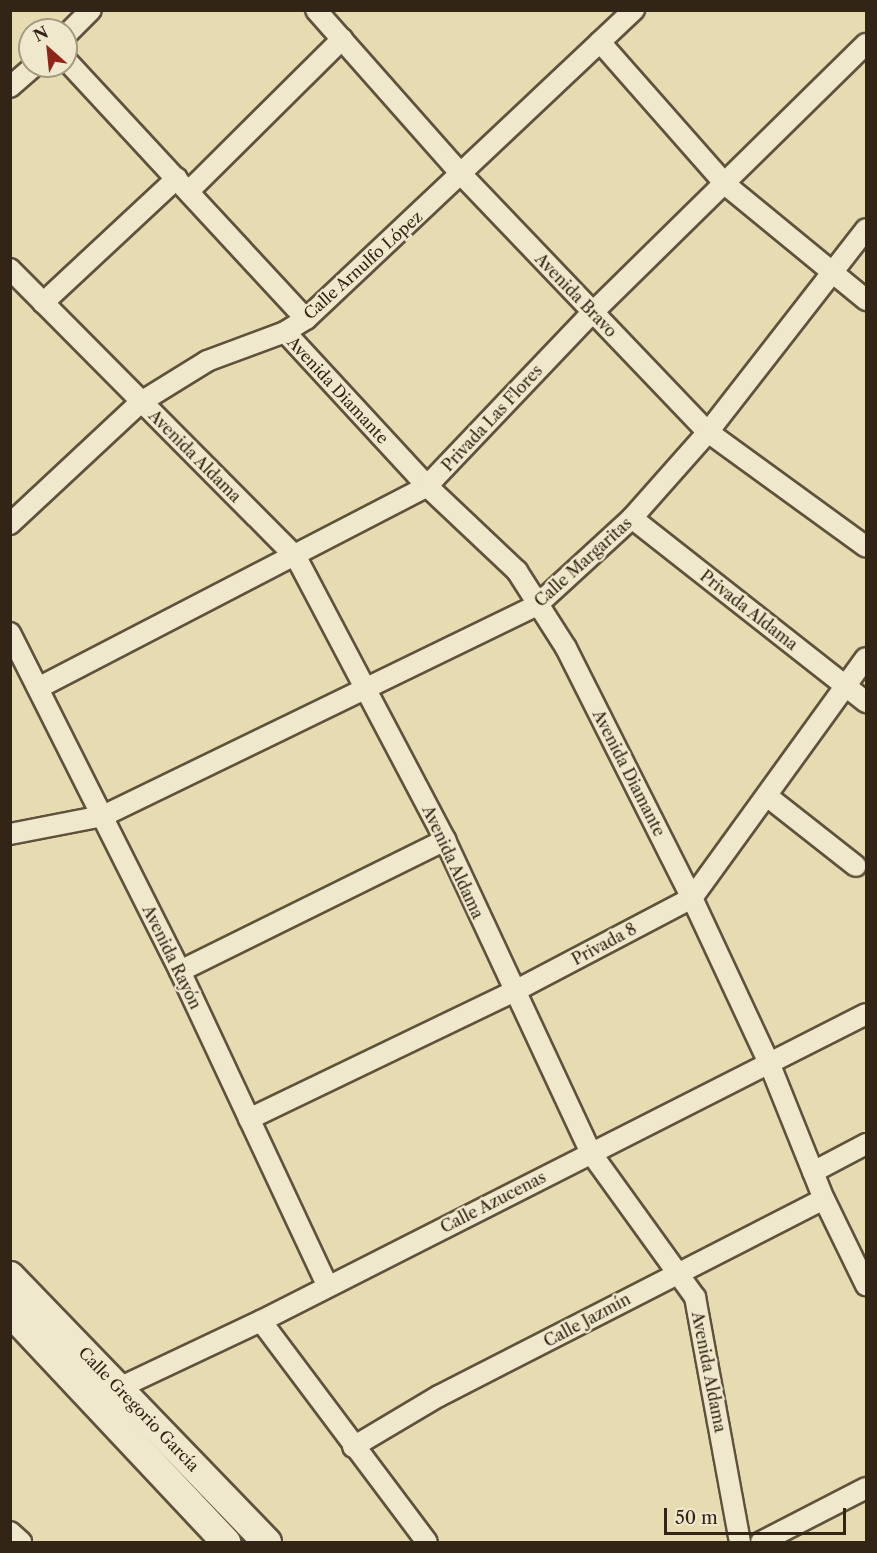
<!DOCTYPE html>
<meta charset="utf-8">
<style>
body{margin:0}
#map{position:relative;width:877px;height:1553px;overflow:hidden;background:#e7dbb1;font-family:"Libre Caslon Text",serif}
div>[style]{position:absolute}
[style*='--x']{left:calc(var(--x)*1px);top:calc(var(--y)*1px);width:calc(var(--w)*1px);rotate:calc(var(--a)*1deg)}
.roads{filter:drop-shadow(2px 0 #5f523d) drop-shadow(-2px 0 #5f523d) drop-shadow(0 2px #5f523d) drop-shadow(0 -2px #5f523d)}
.street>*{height:20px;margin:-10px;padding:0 10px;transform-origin:10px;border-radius:10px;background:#efe8cc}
.secondary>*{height:28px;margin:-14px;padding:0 14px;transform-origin:14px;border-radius:14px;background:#efe8cc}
span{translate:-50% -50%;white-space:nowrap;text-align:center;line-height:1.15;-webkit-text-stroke:4.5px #efe8cc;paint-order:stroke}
.street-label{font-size:16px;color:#322516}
.frame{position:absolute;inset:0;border:12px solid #322516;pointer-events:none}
.north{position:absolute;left:18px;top:18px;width:60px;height:60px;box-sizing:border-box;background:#efe8cc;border:2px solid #a39a83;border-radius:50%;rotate:333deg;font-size:16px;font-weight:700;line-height:24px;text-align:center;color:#322516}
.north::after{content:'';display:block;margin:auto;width:21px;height:27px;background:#8f2418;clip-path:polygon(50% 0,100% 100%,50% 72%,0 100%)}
.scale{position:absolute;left:664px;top:1508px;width:182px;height:27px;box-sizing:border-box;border:3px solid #322516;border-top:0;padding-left:8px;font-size:18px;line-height:21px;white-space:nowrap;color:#322516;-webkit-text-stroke:4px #efe8cc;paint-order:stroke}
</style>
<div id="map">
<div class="roads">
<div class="street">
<div style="--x:316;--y:10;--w:220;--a:48.5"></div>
<div style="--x:462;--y:175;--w:356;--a:46.3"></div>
<div style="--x:708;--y:432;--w:195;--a:36"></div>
<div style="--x:66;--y:35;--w:35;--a:-45"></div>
<div style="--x:600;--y:42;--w:189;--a:48.6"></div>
<div style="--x:725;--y:184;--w:183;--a:39.4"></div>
<div style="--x:66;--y:60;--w:353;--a:47.2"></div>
<div style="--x:10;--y:87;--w:32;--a:-41"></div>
<div style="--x:189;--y:191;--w:216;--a:-44.8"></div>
<div style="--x:10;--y:269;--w:406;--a:45.2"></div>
<div style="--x:296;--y:557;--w:320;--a:62.2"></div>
<div style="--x:445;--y:840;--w:345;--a:65"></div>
<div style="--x:591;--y:1153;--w:178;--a:54.2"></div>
<div style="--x:695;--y:1297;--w:249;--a:79.6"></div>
<div style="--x:43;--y:303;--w:183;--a:-43"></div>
<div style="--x:285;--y:332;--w:209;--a:47.3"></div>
<div style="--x:427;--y:486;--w:124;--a:43.4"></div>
<div style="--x:517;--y:571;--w:91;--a:57.5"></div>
<div style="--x:566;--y:648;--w:280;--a:63.3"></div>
<div style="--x:692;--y:898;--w:184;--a:65"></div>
<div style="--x:770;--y:1065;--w:144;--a:68.1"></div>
<div style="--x:824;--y:1199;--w:96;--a:64"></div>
<div style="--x:632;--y:518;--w:298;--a:38.2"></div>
<div style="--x:10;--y:524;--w:179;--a:-43"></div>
<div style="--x:141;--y:402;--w:78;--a:-31.8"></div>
<div style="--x:207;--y:361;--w:83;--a:-20.4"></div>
<div style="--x:285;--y:332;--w:25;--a:-32"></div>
<div style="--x:306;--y:319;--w:451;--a:-43.3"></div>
<div style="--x:10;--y:633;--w:378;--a:63.3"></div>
<div style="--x:180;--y:971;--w:347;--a:64.9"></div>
<div style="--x:40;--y:687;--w:436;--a:-27.4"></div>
<div style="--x:427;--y:486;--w:239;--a:-46.4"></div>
<div style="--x:592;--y:313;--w:384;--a:-44.5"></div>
<div style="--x:767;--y:796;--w:113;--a:38.2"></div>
<div style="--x:10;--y:834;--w:95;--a:-11"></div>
<div style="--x:103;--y:816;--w:483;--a:-25.9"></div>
<div style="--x:537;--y:605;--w:129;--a:-42.5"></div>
<div style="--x:632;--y:518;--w:115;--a:-48.5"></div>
<div style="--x:708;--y:432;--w:257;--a:-52.1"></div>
<div style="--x:180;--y:971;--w:296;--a:-26.3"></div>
<div style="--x:249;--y:1119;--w:293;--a:-25.7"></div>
<div style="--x:513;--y:992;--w:202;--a:-27.7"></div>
<div style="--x:692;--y:898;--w:296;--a:-54.1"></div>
<div style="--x:813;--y:1172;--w:60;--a:-27.8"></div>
<div style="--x:261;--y:1321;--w:276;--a:53.1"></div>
<div style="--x:119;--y:1388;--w:157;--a:-25.3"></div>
<div style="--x:261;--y:1321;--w:678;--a:-26.9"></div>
<div style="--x:353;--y:1447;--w:100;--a:-30.7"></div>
<div style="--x:439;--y:1396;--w:432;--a:-27.1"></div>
<div style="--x:10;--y:1532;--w:15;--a:42"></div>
<div style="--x:761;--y:1542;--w:118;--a:-27.2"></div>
</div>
<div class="secondary">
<div style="--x:10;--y:1276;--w:370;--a:46"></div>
<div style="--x:10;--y:1312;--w:316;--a:46.8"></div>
</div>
</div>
<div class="street-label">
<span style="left:363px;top:265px;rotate:-42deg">Calle Arnulfo López</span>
<span style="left:576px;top:295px;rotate:46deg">Avenida Bravo</span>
<span style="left:338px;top:390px;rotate:47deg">Avenida Diamante</span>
<span style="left:492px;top:418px;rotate:-47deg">Privada Las Flores</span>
<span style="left:195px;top:456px;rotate:45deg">Avenida Aldama</span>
<span style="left:583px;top:562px;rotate:-42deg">Calle Margaritas</span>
<span style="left:749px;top:610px;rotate:38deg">Privada Aldama</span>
<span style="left:629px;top:773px;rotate:63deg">Avenida Diamante</span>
<span style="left:453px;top:862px;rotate:65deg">Avenida Aldama</span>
<span style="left:604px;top:944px;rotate:-28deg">Privada 8</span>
<span style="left:172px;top:957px;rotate:64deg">Avenida Rayón</span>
<span style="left:493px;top:1202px;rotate:-27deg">Calle Azucenas</span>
<span style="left:587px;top:1320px;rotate:-28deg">Calle Jazmín</span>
<span style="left:709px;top:1372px;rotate:79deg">Avenida Aldama</span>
<span style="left:139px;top:1409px;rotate:46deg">Calle Gregorio García</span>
</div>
<div class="frame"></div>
<div class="north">N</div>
<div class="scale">50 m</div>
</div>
